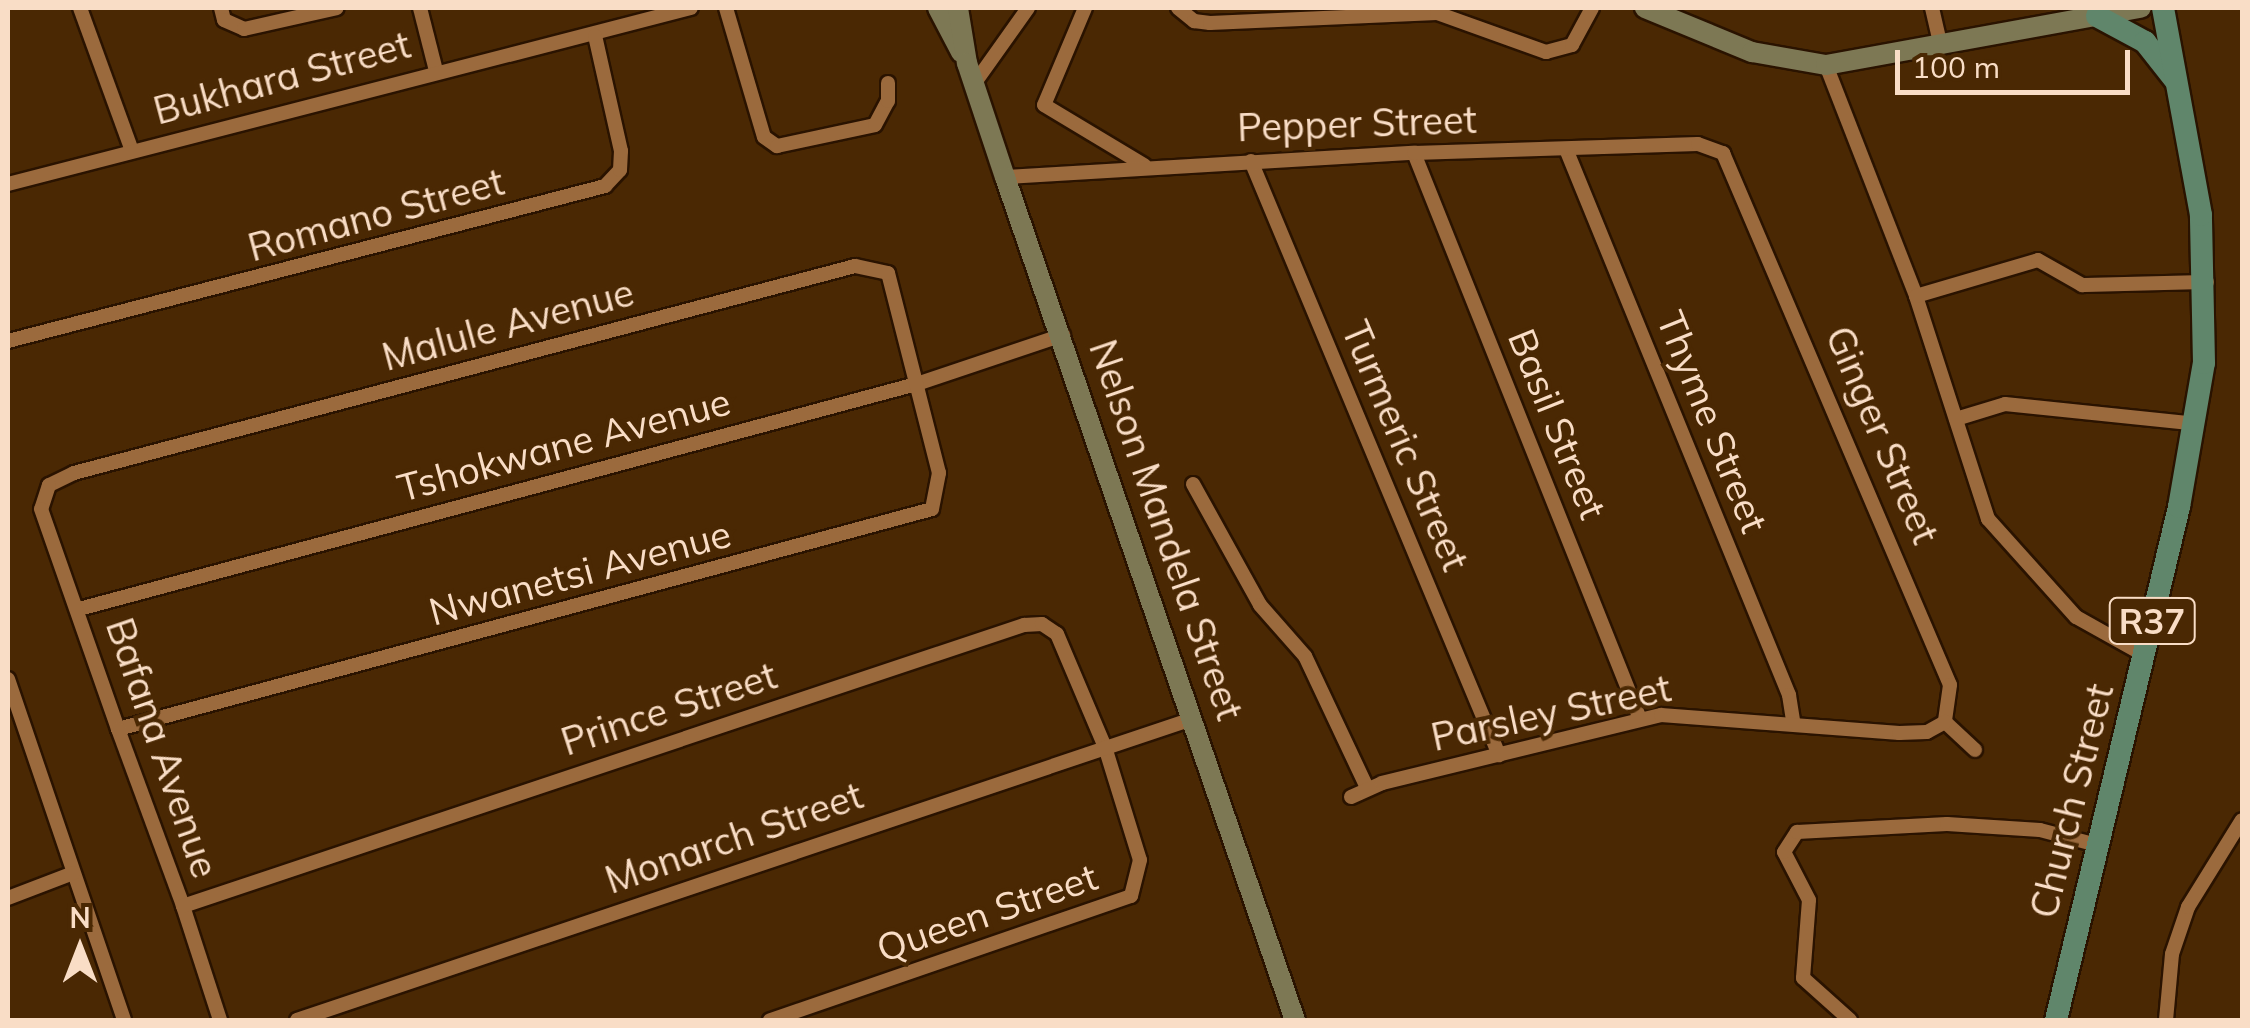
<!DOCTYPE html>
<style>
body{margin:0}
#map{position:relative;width:2250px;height:1028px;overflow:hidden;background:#4a2803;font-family:Mulish,sans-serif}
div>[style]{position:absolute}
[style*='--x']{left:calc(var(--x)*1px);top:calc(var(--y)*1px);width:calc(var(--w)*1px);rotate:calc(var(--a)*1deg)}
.roads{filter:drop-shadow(2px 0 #2a1300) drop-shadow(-2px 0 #2a1300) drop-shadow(0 2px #2a1300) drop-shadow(0 -2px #2a1300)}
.street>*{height:14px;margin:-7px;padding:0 7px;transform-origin:7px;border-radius:7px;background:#9b6a3d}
.secondary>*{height:20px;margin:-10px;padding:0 10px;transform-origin:10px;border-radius:10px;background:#7d7854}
.primary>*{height:22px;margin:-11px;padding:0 11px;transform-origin:11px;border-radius:11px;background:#60866b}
span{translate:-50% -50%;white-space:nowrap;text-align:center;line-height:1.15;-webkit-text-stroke:8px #4a2803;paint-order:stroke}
.shield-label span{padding:2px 8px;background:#4a2803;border:2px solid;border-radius:8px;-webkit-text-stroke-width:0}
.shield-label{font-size:35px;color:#f9ddc6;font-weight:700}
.street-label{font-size:38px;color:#f9ddc6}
.frame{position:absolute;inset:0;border:10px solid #f9ddc6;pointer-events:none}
.north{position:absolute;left:30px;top:898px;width:100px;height:100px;-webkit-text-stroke:8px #4a2803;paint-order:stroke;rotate:0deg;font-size:28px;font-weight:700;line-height:40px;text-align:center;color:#f9ddc6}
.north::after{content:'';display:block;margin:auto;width:35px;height:45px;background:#f9ddc6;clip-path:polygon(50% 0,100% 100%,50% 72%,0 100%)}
.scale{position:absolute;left:1895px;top:50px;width:235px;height:45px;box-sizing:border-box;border:5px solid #f9ddc6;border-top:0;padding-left:12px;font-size:30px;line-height:35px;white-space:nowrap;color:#f9ddc6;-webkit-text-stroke:8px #4a2803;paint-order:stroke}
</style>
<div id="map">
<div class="roads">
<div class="street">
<div style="--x:80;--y:8;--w:152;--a:70"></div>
<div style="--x:221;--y:8;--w:12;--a:76"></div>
<div style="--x:224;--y:20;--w:22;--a:24"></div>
<div style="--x:244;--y:29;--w:95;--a:-12.7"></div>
<div style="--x:420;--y:8;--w:65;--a:75.7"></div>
<div style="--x:726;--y:8;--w:134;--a:73.6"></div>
<div style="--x:764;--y:137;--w:16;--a:35"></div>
<div style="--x:777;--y:146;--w:100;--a:-12.1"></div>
<div style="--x:875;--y:125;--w:27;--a:-62"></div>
<div style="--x:888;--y:101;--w:18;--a:-90"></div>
<div style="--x:1085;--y:8;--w:105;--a:112.9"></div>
<div style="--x:1044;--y:105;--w:117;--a:31"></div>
<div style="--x:1178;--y:8;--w:21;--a:39"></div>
<div style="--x:1194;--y:21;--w:16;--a:7"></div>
<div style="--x:1210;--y:23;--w:227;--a:-2.5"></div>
<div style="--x:1437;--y:13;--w:116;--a:19.7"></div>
<div style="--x:1546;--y:52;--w:27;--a:-15"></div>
<div style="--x:1572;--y:45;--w:42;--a:-61.6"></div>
<div style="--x:1932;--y:8;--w:40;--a:77"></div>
<div style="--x:1826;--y:65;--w:248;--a:68.7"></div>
<div style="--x:974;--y:84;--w:93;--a:-54.6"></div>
<div style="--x:1566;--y:149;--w:590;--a:67.78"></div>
<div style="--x:1789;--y:695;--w:26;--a:81"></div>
<div style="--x:1414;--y:153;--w:609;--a:68.23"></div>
<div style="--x:1251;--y:161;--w:644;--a:67.34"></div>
<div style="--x:1005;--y:177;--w:410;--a:-3.4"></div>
<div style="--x:1414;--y:153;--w:284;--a:-1.8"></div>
<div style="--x:1698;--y:144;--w:27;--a:20"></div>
<div style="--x:1723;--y:153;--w:578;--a:66.89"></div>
<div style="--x:1950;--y:685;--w:37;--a:98"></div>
<div style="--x:8;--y:184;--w:705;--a:-14.45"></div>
<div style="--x:8;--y:341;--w:617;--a:-14.55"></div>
<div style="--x:605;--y:186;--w:22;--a:-47"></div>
<div style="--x:620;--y:170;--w:19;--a:-87"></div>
<div style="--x:621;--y:151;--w:118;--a:-102.7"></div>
<div style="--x:1956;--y:419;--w:51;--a:-17"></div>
<div style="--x:2005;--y:404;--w:193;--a:5.9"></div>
<div style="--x:1193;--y:484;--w:138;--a:61"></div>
<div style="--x:1260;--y:605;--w:68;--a:48.6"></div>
<div style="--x:1305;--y:656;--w:146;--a:64.8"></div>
<div style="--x:79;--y:609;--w:871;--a:-15.04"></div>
<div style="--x:920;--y:383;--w:151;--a:-18.6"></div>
<div style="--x:2144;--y:655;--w:78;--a:-150.8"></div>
<div style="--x:2076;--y:617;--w:132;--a:-131.9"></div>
<div style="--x:1988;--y:519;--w:234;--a:-107.9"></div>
<div style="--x:1916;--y:296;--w:127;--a:-16.4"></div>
<div style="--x:2038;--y:260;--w:51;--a:29.6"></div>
<div style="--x:2082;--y:285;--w:125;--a:-1.4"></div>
<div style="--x:8;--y:679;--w:360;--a:71.2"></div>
<div style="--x:1945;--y:722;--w:41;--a:43"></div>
<div style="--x:118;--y:729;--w:843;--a:-15.12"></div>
<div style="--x:932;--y:509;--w:37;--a:-79"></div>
<div style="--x:939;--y:473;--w:206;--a:-104.3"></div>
<div style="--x:888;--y:273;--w:34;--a:-168"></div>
<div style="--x:855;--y:266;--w:808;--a:165.16"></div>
<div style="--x:74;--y:473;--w:28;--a:154"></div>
<div style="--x:49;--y:485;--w:25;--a:108"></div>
<div style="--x:41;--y:509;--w:233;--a:70.7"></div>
<div style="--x:118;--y:729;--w:189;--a:69.8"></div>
<div style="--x:183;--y:906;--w:120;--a:72"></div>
<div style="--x:1351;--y:797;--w:34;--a:-24"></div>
<div style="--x:1382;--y:783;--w:287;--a:-13.7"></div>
<div style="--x:1661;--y:715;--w:239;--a:4.3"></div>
<div style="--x:1899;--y:733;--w:28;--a:-2"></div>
<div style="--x:1927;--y:732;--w:21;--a:-29"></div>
<div style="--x:8;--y:898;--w:70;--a:-21"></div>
<div style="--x:183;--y:906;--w:887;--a:-18.48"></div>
<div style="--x:1024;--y:625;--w:18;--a:-3"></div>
<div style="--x:1042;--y:624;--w:18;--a:34"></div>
<div style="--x:1057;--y:634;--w:123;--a:67"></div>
<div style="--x:1105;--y:747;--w:118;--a:72.8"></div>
<div style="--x:1140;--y:860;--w:37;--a:104"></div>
<div style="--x:1131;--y:896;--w:382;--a:161"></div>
<div style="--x:297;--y:1020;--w:944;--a:-18.59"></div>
<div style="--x:1850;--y:1020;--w:63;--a:-138.2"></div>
<div style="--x:1803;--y:978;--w:78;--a:-85.6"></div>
<div style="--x:1809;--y:900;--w:54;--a:-117.5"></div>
<div style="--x:1784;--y:852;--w:24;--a:-57"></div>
<div style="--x:1797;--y:832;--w:150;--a:-3.1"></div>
<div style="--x:1947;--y:824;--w:93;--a:3.7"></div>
<div style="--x:2040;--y:830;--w:59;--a:14.7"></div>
<div style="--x:2166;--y:1020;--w:66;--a:-84.8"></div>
<div style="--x:2172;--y:954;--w:50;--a:-71.2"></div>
<div style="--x:2188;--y:907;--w:102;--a:-58.2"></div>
</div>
<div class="secondary">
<div style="--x:938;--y:8;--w:50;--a:62.4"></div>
<div style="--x:958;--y:8;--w:56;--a:80.7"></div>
<div style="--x:967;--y:63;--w:120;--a:71.6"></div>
<div style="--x:1005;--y:177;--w:891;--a:71.02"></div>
<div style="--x:1645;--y:8;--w:116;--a:22.4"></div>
<div style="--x:1752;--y:52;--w:75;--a:10"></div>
<div style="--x:1826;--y:65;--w:320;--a:-10.3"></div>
</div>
<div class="primary">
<div style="--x:2097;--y:16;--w:55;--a:28.4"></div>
<div style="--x:2145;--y:42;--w:48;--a:51.7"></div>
<div style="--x:2056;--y:1020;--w:528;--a:-76.52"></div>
<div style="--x:2179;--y:507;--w:146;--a:-80.2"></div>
<div style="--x:2204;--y:363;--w:148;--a:-91.2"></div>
<div style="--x:2201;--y:215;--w:210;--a:-100.4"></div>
</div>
</div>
<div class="shield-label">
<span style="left:2152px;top:621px">R37</span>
</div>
<div class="street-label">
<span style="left:282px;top:78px;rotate:-15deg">Bukhara Street</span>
<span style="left:1357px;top:124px;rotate:-2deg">Pepper Street</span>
<span style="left:376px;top:215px;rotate:-15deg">Romano Street</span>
<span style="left:508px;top:325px;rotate:-15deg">Malule Avenue</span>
<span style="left:1712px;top:422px;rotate:68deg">Thyme Street</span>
<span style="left:1557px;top:424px;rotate:68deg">Basil Street</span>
<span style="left:1882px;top:435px;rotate:67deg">Ginger Street</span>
<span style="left:564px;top:445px;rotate:-15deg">Tshokwane Avenue</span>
<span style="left:1405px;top:446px;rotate:67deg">Turmeric Street</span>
<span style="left:1166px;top:530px;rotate:71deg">Nelson Mandela Street</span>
<span style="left:580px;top:573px;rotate:-15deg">Nwanetsi Avenue</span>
<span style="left:669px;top:709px;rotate:-18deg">Prince Street</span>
<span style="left:1551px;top:713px;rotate:-12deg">Parsley Street</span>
<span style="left:162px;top:748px;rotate:71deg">Bafana Avenue</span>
<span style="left:2072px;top:801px;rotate:-76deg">Church Street</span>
<span style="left:734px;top:838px;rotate:-19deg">Monarch Street</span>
<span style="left:987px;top:913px;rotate:-19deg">Queen Street</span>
</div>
<div class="frame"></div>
<div class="north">N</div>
<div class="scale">100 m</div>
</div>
